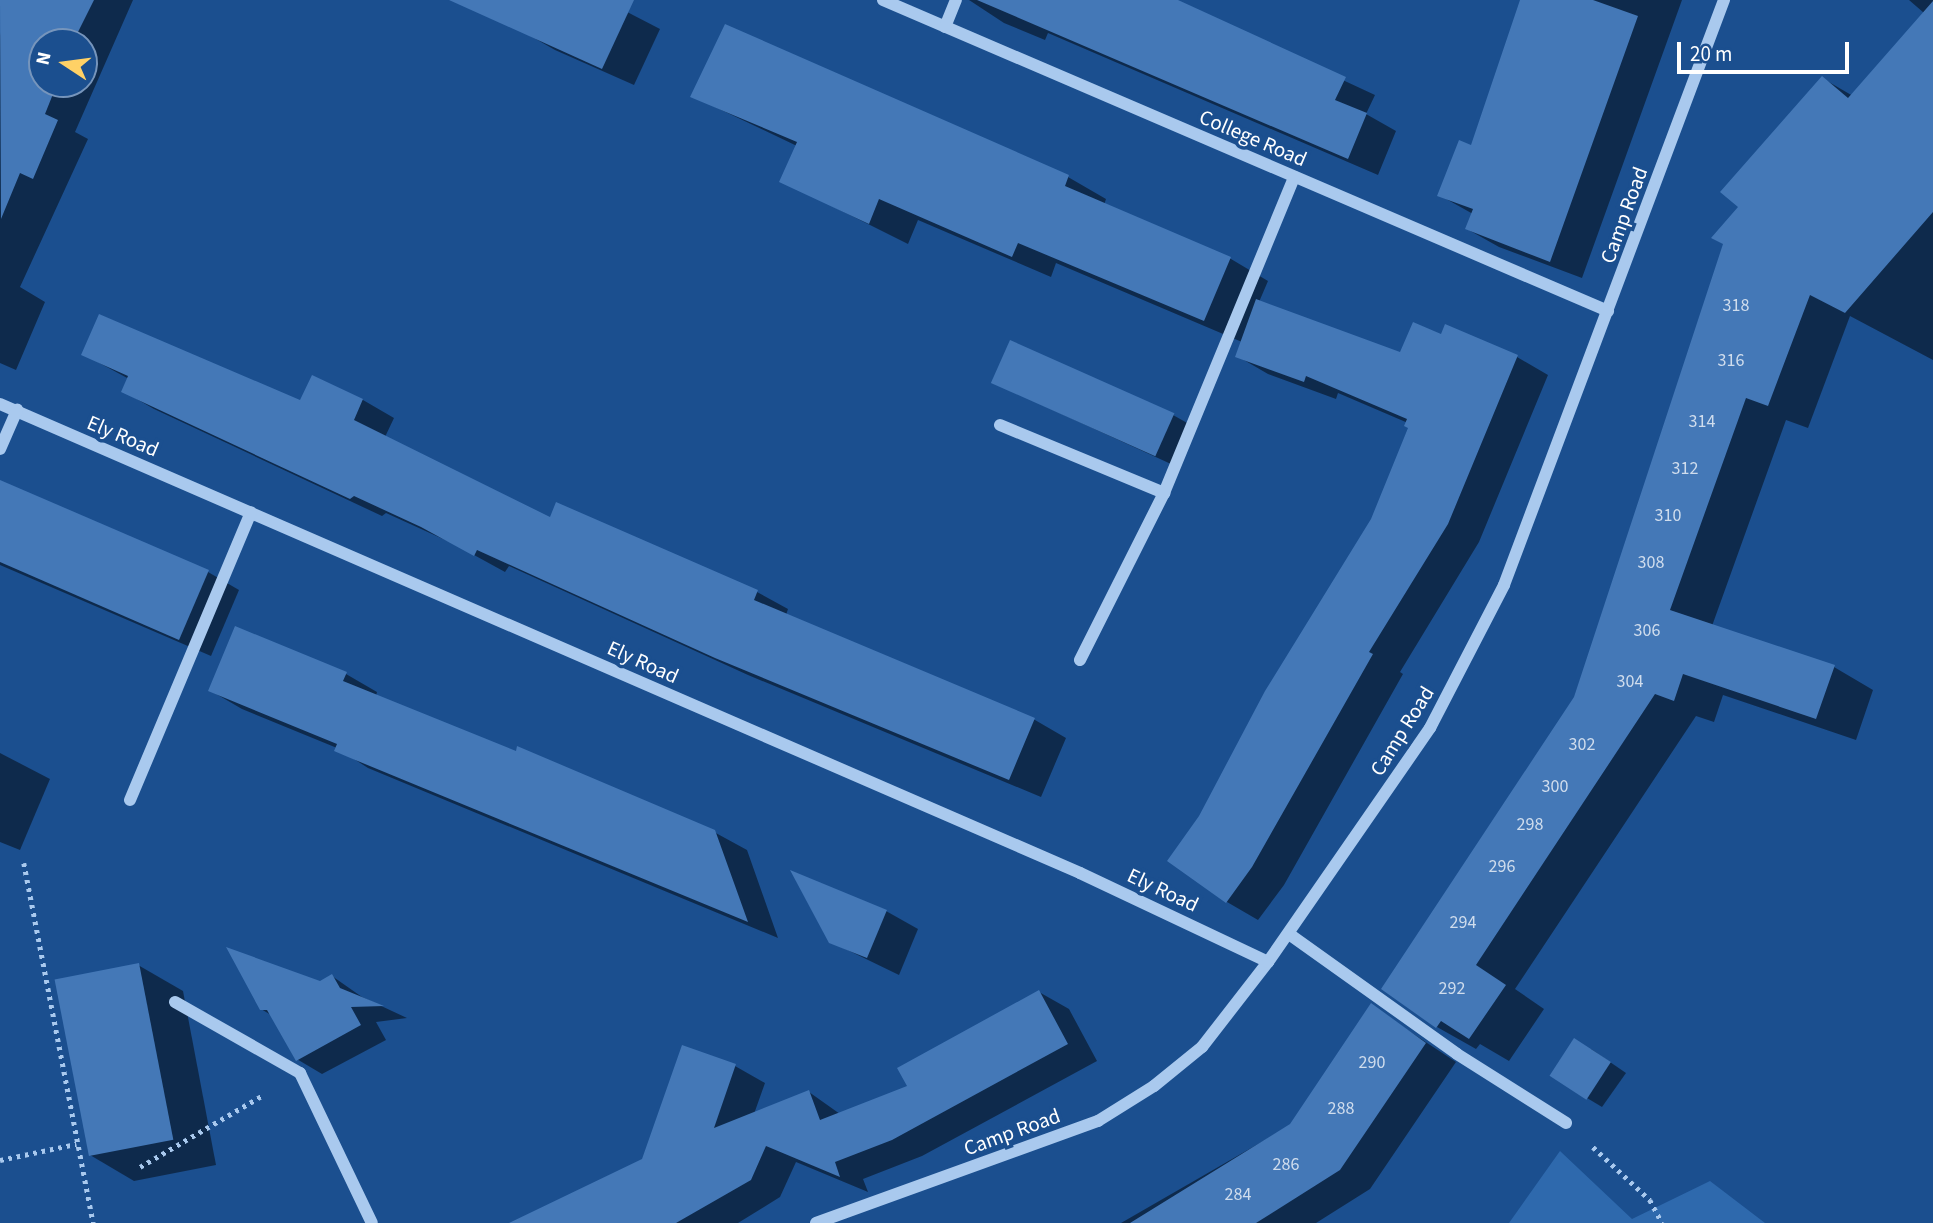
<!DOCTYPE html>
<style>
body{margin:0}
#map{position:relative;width:1933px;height:1223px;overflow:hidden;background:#1b4f8f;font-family:"Source Sans 3",sans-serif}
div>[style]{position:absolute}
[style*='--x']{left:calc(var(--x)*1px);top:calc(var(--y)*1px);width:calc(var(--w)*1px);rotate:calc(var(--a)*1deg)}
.green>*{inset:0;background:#2e69ad}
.shadow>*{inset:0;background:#0007}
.building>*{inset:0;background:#4478b7;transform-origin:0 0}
.path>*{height:4.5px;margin-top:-2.25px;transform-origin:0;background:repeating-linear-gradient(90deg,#a9c9ee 0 3.5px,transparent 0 8.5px)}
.minor>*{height:12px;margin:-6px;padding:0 6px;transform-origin:6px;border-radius:6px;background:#a9c9ee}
span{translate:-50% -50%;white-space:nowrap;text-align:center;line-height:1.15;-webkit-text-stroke:7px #1b4f8f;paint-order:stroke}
.number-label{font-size:18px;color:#d0dded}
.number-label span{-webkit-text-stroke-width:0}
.street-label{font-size:21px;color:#fff}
.north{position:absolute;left:28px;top:28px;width:70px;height:70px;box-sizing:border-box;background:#1b4f8f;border:2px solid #7695bc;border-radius:50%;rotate:283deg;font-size:19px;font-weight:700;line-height:28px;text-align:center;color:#fff}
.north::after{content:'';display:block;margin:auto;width:24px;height:32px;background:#ffd166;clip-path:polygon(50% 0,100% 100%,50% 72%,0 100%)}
.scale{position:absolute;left:1677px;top:42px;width:172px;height:32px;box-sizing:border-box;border:4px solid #fff;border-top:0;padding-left:9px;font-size:21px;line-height:24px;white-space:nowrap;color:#fff;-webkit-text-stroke:5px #1b4f8f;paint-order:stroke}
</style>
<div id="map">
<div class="green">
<div style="clip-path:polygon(1560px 1151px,1632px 1219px,1710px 1181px,1765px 1223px,1509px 1223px)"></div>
</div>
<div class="shadow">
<div style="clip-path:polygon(evenodd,10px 0,133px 0,75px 132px,88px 139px,20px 287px,45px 302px,16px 370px,0 363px,0 36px,10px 0,42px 42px,84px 42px,84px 84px,42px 84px,42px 42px)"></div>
<div style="clip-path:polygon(468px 0,604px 0,660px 29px,634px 85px,555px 50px)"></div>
<div style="clip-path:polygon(969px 0,1170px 0,1375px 95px,1366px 114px,1396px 131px,1378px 175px,1048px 33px,1045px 40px,1004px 23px)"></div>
<div style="clip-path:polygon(1522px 0,1682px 0,1582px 278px,1499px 247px,1467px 229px,1473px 214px,1439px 195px,1472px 147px)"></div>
<div style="clip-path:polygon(1909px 0,1933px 0,1933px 360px,1850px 316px,1808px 428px,1786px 420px,1712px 626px,1834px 667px,1873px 690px,1856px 740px,1723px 695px,1714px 722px,1696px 716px,1515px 989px,1544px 1009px,1509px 1061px,1480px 1044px,1476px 1049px,1437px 1027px,1575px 698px,1740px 207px,1822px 78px,1853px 96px,1924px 13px)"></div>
<div style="clip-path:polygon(725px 26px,1068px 177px,1106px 199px,1104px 205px,1231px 259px,1268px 281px,1259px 302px,1401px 354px,1442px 336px,1517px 357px,1548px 375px,1479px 542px,1400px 672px,1403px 674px,1284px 885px,1258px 920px,1227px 902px,1201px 817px,1373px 520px,1410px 428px,1408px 423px,1338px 393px,1336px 399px,1268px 374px,1237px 356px,1242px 342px,1056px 263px,1051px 277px,918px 220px,908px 244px,782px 181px,797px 146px,692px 96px)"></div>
<div style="clip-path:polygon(83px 354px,301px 403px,313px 378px,363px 400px,394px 418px,385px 437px,551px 519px,757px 592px,788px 609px,786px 615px,1035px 720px,1066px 738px,1041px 797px,748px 675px,509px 566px,505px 572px,454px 544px,386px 513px,382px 516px,154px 409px,123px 391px,129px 379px)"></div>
<div style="clip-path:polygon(992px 382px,1173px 415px,1189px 424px,1171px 464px)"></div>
<div style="clip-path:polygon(0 482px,208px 572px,239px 590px,211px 656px,0 565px)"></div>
<div style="clip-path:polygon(346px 674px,377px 692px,376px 696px,714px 832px,747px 850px,778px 938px,368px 768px,337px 748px,242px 709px,211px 691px)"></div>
<div style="clip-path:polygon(0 753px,50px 779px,20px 850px,0 842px)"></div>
<div style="clip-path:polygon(886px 911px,918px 929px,899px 975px,831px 942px)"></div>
<div style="clip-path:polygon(138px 965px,183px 991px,216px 1165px,134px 1181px,90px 1155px)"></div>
<div style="clip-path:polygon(332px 976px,362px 997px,407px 1018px,376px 1022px,386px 1040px,322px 1074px,295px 1058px,271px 1015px,261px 1009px)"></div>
<div style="clip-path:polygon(1039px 992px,1069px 1009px,1097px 1061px,922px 1156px,863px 1179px,868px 1192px,796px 1162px,780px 1197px,738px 1223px,513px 1223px,643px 1160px,683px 1047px,735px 1066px,765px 1083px,754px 1114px,809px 1092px,840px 1114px,909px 1087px)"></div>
<div style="clip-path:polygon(1371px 1006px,1456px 1062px,1370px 1189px,1316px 1223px,1121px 1223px,1291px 1125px)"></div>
<div style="clip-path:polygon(1591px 1049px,1626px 1073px,1602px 1107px,1587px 1098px)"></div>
</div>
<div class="building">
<div style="clip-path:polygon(0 0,94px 0,73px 42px,42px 42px,42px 84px,57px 84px,45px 114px,58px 120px,33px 179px,20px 173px,1px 219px)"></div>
<div style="clip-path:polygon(449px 0,634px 0,602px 69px)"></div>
<div style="clip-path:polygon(977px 0,1178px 0,1346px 77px,1335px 100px,1367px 113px,1348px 159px)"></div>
<div style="clip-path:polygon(1520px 0,1593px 0,1638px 16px,1550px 262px,1465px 229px,1473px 209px,1437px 196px,1459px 140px,1471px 145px)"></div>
<div style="clip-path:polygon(1933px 1px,1933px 212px,1845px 313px,1810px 295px,1768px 406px,1746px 398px,1670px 610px,1835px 665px,1816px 719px,1683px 674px,1674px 701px,1655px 694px,1476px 965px,1506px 985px,1469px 1039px,1441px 1021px,1436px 1028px,1381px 989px,1574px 697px,1723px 244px,1711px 238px,1738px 207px,1720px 192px,1822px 76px,1848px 98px)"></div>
<div style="clip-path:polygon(725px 24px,1069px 175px,1065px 186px,1231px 257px,1204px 321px,1018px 243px,1012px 257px,879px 199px,869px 224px,779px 182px,797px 142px,690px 97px)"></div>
<div style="clip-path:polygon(1256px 299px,1400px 352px,1413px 322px,1441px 334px,1445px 324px,1518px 355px,1448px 524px,1369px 652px,1373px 654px,1252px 867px,1226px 903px,1167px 861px,1199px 816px,1265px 691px,1371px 519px,1408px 428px,1404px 426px,1407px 419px,1306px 376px,1304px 382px,1235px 357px)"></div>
<div style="clip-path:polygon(99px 314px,300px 400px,312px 375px,363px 399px,354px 420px,550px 517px,556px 502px,758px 590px,754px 600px,1035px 718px,1009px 780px,715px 658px,477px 550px,474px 556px,421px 527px,354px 496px,350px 499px,121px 392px,128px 376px,81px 355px)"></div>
<div style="left:1010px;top:340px;width:180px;height:47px;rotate:24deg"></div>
<div style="clip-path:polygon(0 480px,209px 570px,179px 640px,0 562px)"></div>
<div style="clip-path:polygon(235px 626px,347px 672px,343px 681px,516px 751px,517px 746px,715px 830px,748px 922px,348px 757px,334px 751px,337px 744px,208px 691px)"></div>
<div style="clip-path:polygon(790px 870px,887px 910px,867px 958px,829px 943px)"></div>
<div style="clip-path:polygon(226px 947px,320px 981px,332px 974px,340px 988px,384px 1006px,351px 1007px,361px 1025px,296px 1061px,267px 1010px,260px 1010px)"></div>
<div style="left:139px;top:963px;width:180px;height:86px;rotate:79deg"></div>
<div style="clip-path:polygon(1039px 990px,1068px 1044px,892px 1140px,835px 1162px,840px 1177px,766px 1146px,751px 1180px,676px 1223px,509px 1223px,642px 1159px,682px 1045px,736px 1064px,714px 1128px,809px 1090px,820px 1120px,907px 1086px,897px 1068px)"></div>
<div style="clip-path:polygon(1371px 1003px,1426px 1043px,1340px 1170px,1256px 1223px,1130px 1223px,1290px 1124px)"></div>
<div style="left:1574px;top:1038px;width:44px;height:45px;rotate:33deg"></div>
</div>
<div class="path">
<div style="--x:24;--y:863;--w:367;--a:79.1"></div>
<div style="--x:1593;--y:1147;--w:78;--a:42.9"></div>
<div style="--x:1650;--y:1200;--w:26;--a:62"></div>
<div style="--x:0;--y:1160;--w:78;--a:-11.9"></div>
<div style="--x:140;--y:1167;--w:143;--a:-30.3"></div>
</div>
<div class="minor">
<div style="--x:883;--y:0;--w:789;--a:23.22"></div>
<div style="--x:945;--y:27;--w:29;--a:-68"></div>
<div style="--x:0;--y:404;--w:1177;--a:23.47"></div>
<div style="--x:1080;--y:873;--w:208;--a:25.3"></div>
<div style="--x:1000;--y:425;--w:178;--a:22.5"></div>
<div style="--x:1164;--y:493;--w:187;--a:116.7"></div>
<div style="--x:0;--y:449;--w:43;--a:-66.4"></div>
<div style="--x:1164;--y:493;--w:342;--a:-67.6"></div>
<div style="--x:130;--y:800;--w:312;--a:-67.2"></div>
<div style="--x:1289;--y:934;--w:206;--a:35.5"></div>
<div style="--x:1457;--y:1054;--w:129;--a:32.3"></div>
<div style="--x:175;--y:1002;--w:144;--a:29.6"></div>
<div style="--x:300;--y:1073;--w:166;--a:64.4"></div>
<div style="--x:816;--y:1223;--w:300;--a:-19.9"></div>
<div style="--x:1098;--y:1121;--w:66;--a:-32"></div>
<div style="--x:1154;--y:1086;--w:62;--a:-39.1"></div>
<div style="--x:1202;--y:1047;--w:108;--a:-52.2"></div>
<div style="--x:1268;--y:962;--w:285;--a:-55.3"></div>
<div style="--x:1430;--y:728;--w:161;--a:-62.6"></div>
<div style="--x:1504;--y:585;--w:625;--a:-69.39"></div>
</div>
<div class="number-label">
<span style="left:1736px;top:306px">318</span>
<span style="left:1731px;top:361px">316</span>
<span style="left:1702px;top:422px">314</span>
<span style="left:1685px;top:469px">312</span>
<span style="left:1668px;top:516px">310</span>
<span style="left:1651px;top:563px">308</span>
<span style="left:1647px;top:631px">306</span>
<span style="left:1630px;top:682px">304</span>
<span style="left:1582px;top:745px">302</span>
<span style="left:1555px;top:787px">300</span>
<span style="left:1530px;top:825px">298</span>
<span style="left:1502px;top:867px">296</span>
<span style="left:1463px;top:923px">294</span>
<span style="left:1452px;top:989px">292</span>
<span style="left:1372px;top:1063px">290</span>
<span style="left:1341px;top:1109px">288</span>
<span style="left:1286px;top:1165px">286</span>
<span style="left:1238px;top:1195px">284</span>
</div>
<div class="street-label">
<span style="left:1253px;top:138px;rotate:23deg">College Road</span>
<span style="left:1624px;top:215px;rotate:-70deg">Camp Road</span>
<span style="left:123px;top:436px;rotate:23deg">Ely Road</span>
<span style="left:643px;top:662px;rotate:24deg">Ely Road</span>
<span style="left:1402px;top:731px;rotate:-58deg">Camp Road</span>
<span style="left:1163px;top:890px;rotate:25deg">Ely Road</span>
<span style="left:1012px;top:1132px;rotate:-20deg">Camp Road</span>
</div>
<div class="north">N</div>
<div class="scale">20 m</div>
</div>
